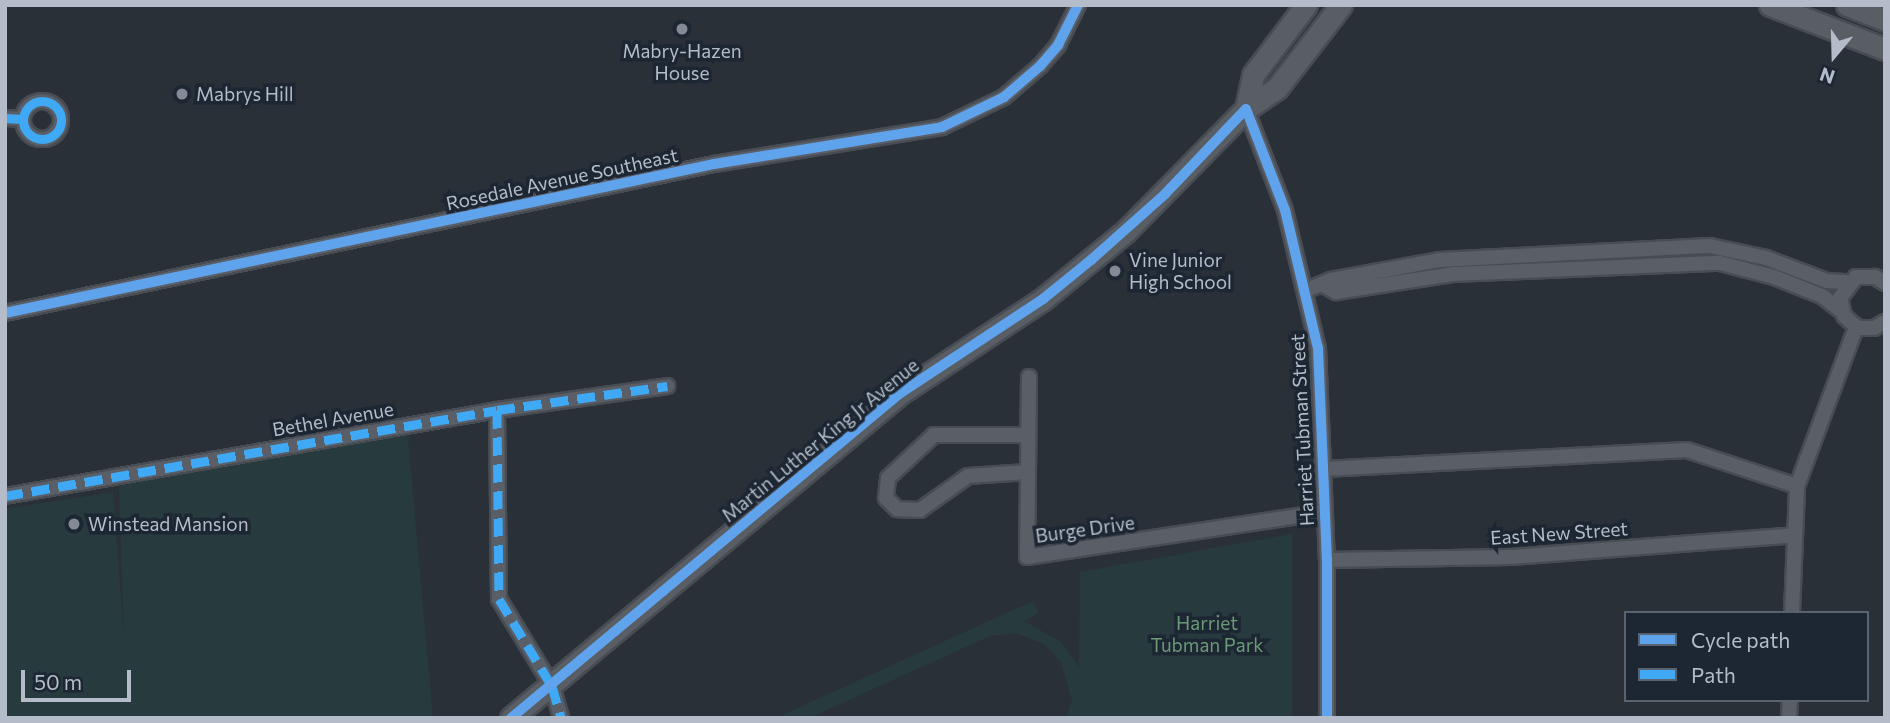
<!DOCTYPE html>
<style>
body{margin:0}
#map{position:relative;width:1890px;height:723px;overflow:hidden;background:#2a3038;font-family:Commissioner,sans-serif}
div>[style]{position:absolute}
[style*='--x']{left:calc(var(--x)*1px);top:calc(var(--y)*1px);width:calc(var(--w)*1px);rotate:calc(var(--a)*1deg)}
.green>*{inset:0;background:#273a3e}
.roads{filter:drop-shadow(2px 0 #484c53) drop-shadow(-2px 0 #484c53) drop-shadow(0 2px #484c53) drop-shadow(0 -2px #484c53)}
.minor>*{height:14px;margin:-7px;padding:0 7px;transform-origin:7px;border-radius:7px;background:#5a5e66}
.minor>.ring{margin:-7px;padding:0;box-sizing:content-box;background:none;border:14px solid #5a5e66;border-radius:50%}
.secondary>*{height:21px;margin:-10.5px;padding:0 10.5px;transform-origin:10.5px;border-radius:10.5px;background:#595d64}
.quiet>*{height:9px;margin-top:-4.5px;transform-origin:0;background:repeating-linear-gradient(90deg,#3fa9f5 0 18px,transparent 0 27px)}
.quiet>.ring{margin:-4.5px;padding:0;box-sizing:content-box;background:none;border:9px solid #3fa9f5;border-radius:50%}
.cycleway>*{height:10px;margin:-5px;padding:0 5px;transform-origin:5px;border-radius:5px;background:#60a3ed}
.dots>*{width:19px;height:19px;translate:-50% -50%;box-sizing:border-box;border:4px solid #1d2633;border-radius:50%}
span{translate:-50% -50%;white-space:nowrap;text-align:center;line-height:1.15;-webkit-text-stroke:7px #1d2633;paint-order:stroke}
.poi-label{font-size:19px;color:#b4bcc9}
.left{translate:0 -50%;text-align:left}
.street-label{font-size:19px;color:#b4bcc9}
.park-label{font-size:19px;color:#6b9a76}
.frame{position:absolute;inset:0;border:7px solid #b4bcc9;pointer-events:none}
.legend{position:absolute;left:1624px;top:611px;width:245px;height:91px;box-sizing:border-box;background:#1d2633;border:2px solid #59626f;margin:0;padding:9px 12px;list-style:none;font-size:21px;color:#b4bcc9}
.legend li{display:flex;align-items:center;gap:14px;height:35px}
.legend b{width:35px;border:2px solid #59626f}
.north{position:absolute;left:1799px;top:21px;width:70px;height:70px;-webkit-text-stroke:5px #1d2633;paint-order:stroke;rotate:199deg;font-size:19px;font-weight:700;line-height:28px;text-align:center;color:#b4bcc9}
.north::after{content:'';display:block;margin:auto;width:24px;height:32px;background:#b4bcc9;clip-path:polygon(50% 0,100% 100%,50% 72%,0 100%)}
.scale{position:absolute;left:21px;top:670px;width:110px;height:32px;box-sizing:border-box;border:4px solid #b4bcc9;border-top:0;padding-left:9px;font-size:21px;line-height:24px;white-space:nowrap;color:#b4bcc9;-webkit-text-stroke:5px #1d2633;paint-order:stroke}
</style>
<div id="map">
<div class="green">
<div style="clip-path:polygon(407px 426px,433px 718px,5px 718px,5px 509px,113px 492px,124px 638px,119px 486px)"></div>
<div style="clip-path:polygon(1292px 534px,1292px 718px,1067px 718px,1072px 700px,1061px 662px,1044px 644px,1016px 633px,990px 636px,809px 718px,776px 718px,1033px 601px,1039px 613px,1024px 621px,1061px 642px,1079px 667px,1080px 572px)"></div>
</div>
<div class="roads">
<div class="minor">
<div class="ring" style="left:23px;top:101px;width:24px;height:24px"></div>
<div style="--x:1246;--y:109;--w:108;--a:68.9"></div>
<div style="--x:1285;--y:210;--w:142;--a:76.6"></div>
<div style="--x:1318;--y:348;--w:212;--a:87.6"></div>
<div style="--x:1327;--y:560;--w:158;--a:90"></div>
<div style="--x:5;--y:118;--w:18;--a:3"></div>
<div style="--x:1885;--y:283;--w:12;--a:-149"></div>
<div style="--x:1875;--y:277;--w:19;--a:180"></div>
<div style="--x:1856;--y:277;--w:26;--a:127"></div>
<div style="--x:1840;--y:298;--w:18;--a:77"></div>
<div style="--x:1844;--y:316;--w:18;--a:41"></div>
<div style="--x:1858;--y:328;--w:16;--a:0"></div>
<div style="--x:1874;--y:328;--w:13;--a:-29"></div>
<div style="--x:1325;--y:286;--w:13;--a:29"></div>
<div style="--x:1336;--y:292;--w:118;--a:-8.7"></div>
<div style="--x:1453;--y:274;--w:267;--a:-2.4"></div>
<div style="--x:1720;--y:263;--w:56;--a:14.5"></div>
<div style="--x:1774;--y:277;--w:52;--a:21.6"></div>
<div style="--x:1822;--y:296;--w:24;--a:38"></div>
<div style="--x:1307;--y:290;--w:26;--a:-23"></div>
<div style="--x:1331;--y:280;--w:111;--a:-10.4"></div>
<div style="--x:1440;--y:260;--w:270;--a:-3"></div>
<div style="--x:1710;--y:246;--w:57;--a:12.1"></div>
<div style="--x:1766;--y:258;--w:65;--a:20.7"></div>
<div style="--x:1827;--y:281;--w:22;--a:3"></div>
<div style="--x:5;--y:313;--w:724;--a:-11.87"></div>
<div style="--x:714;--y:164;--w:231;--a:-9.2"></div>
<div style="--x:942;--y:127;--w:69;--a:-25.8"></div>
<div style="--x:1004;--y:97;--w:48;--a:-40.7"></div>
<div style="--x:1040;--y:66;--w:28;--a:-49"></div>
<div style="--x:1058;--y:45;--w:45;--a:-63.4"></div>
<div style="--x:1029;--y:377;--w:180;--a:90.6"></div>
<div style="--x:1027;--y:557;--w:301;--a:-8.6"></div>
<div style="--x:497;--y:410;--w:189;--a:89.4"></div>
<div style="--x:499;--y:599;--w:102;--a:58.7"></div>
<div style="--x:552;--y:686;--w:33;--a:74"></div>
<div style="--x:1324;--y:469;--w:363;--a:-3"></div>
<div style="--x:1687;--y:450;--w:116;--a:18.1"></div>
<div style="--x:1027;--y:472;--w:59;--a:176.1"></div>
<div style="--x:968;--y:476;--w:59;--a:144.7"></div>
<div style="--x:920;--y:510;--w:23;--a:-178"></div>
<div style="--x:897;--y:509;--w:16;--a:-135"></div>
<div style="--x:886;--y:498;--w:20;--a:-84"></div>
<div style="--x:888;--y:478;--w:63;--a:-43.1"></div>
<div style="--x:934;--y:435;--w:94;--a:0"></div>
<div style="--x:5;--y:496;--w:499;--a:-9.9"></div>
<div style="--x:497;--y:410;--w:172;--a:-8"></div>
<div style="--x:1327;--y:560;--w:184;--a:-0.9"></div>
<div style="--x:1511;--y:557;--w:284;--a:-4.4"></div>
<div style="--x:1792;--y:613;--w:127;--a:-87.7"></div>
<div style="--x:1797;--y:486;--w:170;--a:-69.6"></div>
<div style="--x:1789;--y:718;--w:18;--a:-87"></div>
</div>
<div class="secondary">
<div style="--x:1770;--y:5;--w:123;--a:20.9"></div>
<div style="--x:1847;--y:5;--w:41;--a:21.5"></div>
<div style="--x:1246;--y:109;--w:35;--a:-78"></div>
<div style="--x:1253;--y:75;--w:88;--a:-52.9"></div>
<div style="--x:511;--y:718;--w:505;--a:-39.86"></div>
<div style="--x:899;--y:394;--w:173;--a:-33.4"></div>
<div style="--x:1043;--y:299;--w:107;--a:-39.3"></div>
<div style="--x:1126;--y:231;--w:171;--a:-45.5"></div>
<div style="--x:1246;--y:109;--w:37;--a:-34"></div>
<div style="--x:1277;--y:88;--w:105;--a:-52.4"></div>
</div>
</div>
<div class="quiet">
<div class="ring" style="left:23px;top:101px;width:29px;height:29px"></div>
<div style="--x:5;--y:118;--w:18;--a:3"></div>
<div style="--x:497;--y:410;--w:189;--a:89.4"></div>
<div style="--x:499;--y:599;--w:102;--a:58.7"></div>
<div style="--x:552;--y:686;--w:33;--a:74"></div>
<div style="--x:5;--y:496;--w:499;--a:-9.9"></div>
<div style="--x:497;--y:410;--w:172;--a:-8"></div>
</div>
<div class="cycleway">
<div style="--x:5;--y:313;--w:724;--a:-11.87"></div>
<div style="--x:714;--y:164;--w:231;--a:-9.2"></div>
<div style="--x:942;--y:127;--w:69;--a:-25.8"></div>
<div style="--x:1004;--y:97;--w:48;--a:-40.7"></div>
<div style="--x:1040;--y:66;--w:28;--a:-49"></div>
<div style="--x:1058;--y:45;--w:45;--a:-63.4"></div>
<div style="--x:511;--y:718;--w:505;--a:-39.86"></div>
<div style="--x:899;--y:394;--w:173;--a:-33.4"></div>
<div style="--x:1043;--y:299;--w:62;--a:-39.1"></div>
<div style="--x:1091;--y:260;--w:99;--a:-41.7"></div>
<div style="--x:1165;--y:194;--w:117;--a:-46.4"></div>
<div style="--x:1246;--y:109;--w:108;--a:68.9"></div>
<div style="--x:1285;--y:210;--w:142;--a:76.6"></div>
<div style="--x:1318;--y:348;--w:212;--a:87.6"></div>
<div style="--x:1327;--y:560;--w:158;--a:90"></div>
</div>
<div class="dots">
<div style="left:682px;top:29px;background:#848b96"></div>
<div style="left:182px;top:94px;background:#848b96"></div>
<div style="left:1115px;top:271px;background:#848b96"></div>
<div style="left:74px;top:524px;background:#848b96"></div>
</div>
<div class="poi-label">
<span style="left:682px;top:62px">Mabry-Hazen<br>House</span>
<span class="left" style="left:196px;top:94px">Mabrys Hill</span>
<span class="left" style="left:1129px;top:271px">Vine Junior<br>High School</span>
<span class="left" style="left:88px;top:524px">Winstead Mansion</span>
</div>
<div class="street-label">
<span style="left:562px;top:179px;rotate:-12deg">Rosedale Avenue Southeast</span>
<span style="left:333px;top:419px;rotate:-10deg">Bethel Avenue</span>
<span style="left:1302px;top:430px;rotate:-93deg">Harriet Tubman Street</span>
<span style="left:820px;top:440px;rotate:-39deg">Martin Luther King Jr Avenue</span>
<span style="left:1085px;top:529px;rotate:-8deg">Burge Drive</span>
<span style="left:1559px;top:533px;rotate:-4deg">East New Street</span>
</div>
<div class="park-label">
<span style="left:1207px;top:634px">Harriet<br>Tubman Park</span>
</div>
<div class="frame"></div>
<ul class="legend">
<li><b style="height:9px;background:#60a3ed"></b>Cycle path</li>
<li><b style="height:9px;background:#3fa9f5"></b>Path</li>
</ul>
<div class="north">N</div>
<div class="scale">50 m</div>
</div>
